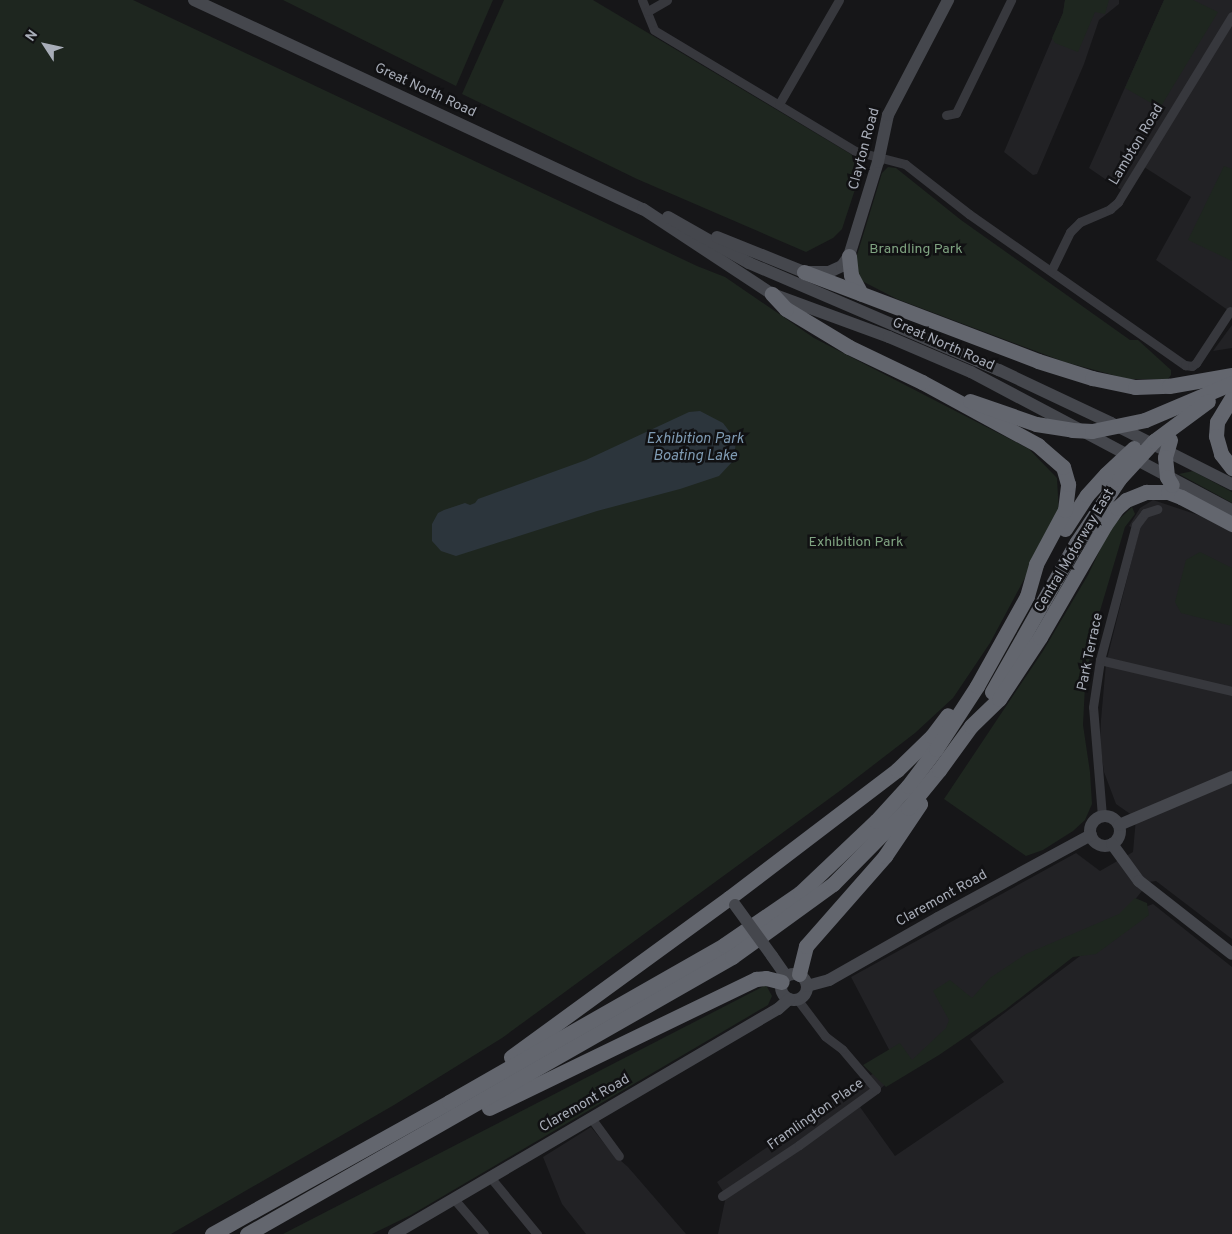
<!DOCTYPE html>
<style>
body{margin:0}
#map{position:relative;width:1232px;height:1234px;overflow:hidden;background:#161618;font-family:Overpass,sans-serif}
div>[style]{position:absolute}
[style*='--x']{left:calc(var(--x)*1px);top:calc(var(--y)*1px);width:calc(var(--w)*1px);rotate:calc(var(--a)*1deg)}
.built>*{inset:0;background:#222225}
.green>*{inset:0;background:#1e261f}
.water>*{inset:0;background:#2c353c}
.street>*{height:9px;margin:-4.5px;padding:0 4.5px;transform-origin:4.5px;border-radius:4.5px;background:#37383d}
.secondary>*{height:12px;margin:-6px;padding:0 6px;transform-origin:6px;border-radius:6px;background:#45474d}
.secondary>.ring{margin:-6px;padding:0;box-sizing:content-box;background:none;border:12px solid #45474d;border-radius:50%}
.highway>*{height:15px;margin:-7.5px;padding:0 7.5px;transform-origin:7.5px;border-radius:7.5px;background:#63666e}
.secondary-bridge>*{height:12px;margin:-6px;padding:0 6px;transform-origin:6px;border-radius:6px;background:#45474d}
.highway-bridge>*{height:15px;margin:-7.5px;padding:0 7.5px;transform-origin:7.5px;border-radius:7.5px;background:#63666e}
span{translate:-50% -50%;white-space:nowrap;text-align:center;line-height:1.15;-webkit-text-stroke:5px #111113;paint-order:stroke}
.street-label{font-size:14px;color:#a8adb8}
.park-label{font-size:14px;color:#7fa381}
.water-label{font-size:15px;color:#7f9bb3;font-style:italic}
.north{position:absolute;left:20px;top:20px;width:50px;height:50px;-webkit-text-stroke:4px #111113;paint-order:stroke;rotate:305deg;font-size:14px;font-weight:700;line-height:20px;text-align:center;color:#a8adb8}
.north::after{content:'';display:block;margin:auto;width:18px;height:22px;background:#a8adb8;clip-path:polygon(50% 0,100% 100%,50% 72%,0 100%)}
</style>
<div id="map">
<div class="built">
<div style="clip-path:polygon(1065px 0,1119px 0,1119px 4px,1099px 20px,1084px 64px,1037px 174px,1033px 175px,1004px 152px,1063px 13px)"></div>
<div style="clip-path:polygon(1164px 0,1232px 0,1232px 313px,1156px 260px,1191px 197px,1141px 165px,1124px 192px,1089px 168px)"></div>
<div style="clip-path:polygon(1232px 325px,1232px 348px,1213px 351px)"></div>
<div style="clip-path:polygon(1153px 500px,1204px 517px,1232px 532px,1232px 939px,1156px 881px,1149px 882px,1111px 930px,906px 1066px,860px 1107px,895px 1156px,1004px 1082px,970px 1039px,1145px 907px,1153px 904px,1232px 967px,1232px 1234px,718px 1234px,726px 1196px,717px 1182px,894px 1059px,851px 977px,1076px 853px,1100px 871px,1133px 852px,1136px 818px,1116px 804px,1104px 772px,1100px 743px,1101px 720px,1106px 663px,1139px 531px,1129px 526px,1140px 508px)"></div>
<div style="clip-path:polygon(591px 1127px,612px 1153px,628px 1167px,686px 1234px,586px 1234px,562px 1204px,543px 1157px)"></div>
</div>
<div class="green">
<div style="clip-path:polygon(0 0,133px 0,697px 266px,725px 277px,814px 338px,1029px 449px,1057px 478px,1059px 514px,990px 643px,953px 698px,915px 733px,841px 790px,502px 1038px,394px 1105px,171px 1234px,0 1234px)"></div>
<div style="clip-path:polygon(283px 0,493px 0,456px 86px)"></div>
<div style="clip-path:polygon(504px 0,593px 0,864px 162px,842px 229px,833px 238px,806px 252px,637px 179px,462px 94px)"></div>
<div style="clip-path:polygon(1065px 0,1109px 0,1105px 14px,1095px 12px,1078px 52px,1055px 43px,1052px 38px,1063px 13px)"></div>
<div style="clip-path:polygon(1164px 0,1193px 0,1218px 12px,1160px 108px,1125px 88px)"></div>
<div style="clip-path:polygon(1224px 166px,1232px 169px,1232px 261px,1188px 240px)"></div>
<div style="clip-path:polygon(888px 167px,896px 168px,961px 220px,1130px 340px,1138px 340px,1171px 370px,1171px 375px,1168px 379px,1128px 379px,1065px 362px,897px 299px,860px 280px,854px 265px,882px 173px)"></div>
<div style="clip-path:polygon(1193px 471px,1232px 492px,1232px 503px,1179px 474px)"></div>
<div style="clip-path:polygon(1132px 507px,1135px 514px,1125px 527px,1094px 631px,1085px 686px,1083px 725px,1090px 772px,1092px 804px,1085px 820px,1073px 831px,1043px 850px,1026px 856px,944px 799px,1043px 651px,1088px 575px,1111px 527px)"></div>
<div style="clip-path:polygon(1200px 552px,1232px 568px,1232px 626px,1181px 613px,1175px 602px,1186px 560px)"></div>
<div style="clip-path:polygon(1135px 898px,1147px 903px,1149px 915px,1096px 954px,1073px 957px,1005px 1010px,939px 1055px,886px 1087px,863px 1065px,900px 1043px,912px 1060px,946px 1028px,949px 1020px,933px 991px,950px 980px,972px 998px,990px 978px,1026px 954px,1119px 914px)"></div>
<div style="clip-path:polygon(766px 985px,772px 996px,768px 1005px,411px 1215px,372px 1234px,283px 1234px)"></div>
</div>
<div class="water">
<div style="clip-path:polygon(700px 411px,723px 423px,736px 440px,734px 460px,719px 476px,680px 489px,597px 511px,456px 556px,441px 551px,432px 541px,432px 524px,438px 513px,444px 510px,465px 503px,470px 505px,475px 503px,478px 499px,586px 460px,689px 412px)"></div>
</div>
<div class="street">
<div style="--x:642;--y:0;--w:32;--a:68"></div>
<div style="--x:654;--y:30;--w:235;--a:31"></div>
<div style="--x:855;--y:151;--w:52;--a:14.6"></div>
<div style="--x:905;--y:164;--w:81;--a:38"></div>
<div style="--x:969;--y:214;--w:264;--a:35"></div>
<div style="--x:1185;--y:365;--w:7;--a:8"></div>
<div style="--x:1192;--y:366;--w:5;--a:-37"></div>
<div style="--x:1196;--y:363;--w:62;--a:-56.8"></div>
<div style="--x:648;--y:11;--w:22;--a:-30"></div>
<div style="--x:779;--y:104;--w:120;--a:-60"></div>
<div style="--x:946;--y:115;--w:10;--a:-11"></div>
<div style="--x:956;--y:113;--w:126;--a:-64"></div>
<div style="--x:1051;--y:271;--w:43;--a:-64"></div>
<div style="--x:1070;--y:232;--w:14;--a:-45"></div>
<div style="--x:1080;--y:222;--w:33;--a:-23"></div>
<div style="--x:1110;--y:209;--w:11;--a:-41"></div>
<div style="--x:1118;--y:202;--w:218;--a:-58.5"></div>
<div style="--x:1100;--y:660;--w:136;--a:13.2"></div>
<div style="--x:1102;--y:816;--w:109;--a:-94.7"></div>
<div style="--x:1093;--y:707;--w:48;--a:-81.5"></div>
<div style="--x:1100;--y:660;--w:140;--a:-75.1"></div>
<div style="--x:1136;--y:525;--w:15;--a:-53"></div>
<div style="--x:1145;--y:513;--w:13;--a:-18"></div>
<div style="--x:591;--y:1118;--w:47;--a:53.6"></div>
<div style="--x:490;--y:1177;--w:74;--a:50.5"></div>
<div style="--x:722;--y:1196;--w:92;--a:-33.5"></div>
<div style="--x:799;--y:1145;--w:95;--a:-36"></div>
<div style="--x:876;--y:1089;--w:52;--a:-130.4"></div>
<div style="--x:842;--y:1049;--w:21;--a:-143"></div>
<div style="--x:825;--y:1036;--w:46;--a:-127.1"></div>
<div style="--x:454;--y:1199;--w:46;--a:49.4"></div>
</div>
<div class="secondary">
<div style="--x:194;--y:0;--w:495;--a:25"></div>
<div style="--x:643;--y:209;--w:154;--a:33.4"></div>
<div style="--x:772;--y:294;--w:125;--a:20.2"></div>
<div style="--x:889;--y:337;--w:89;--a:23.1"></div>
<div style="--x:971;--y:372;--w:295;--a:27.9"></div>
<div style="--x:668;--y:217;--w:93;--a:29.6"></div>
<div style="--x:749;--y:263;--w:272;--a:23.2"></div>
<div style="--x:999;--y:370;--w:124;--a:25.3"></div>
<div style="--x:1111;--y:423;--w:136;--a:26.8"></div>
<div style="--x:717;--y:237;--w:94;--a:21.9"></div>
<div style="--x:804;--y:272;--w:25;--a:0"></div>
<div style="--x:829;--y:272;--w:14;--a:-25"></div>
<div style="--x:842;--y:266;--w:12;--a:-55"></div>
<div style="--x:849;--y:256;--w:98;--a:-72.9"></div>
<div style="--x:878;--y:162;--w:48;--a:-78"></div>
<div style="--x:888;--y:115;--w:130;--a:-62.4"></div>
<div class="ring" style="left:1090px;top:816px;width:18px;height:18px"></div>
<div style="--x:1119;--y:825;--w:123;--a:-23"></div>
<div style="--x:1112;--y:844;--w:46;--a:53.9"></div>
<div style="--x:1139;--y:881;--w:118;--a:38.1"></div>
<div style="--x:772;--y:956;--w:24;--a:55"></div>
<div class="ring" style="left:781px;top:974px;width:14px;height:14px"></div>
<div style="--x:807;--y:986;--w:23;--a:-15"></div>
<div style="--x:829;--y:980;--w:125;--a:-29.6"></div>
<div style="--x:938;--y:918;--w:174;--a:-28.5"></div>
<div style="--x:394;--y:1234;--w:445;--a:-30.4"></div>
<div style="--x:778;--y:1009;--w:15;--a:-42"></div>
</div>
<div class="highway">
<div style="--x:849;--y:256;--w:19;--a:84"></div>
<div style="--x:851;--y:275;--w:21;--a:62"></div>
<div style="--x:804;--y:272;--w:250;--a:20.8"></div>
<div style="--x:1038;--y:361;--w:57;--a:17.5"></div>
<div style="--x:1092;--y:378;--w:44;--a:11.8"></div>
<div style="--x:1135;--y:387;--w:34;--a:-2"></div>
<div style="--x:1169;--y:386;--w:64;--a:-9.9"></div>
<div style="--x:1232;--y:397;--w:29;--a:121"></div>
<div style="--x:1217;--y:422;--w:14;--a:94"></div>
<div style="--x:1216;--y:436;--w:19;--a:74"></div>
<div style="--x:1221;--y:454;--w:18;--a:52"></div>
<div style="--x:1065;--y:529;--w:40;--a:-57.1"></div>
<div style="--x:1087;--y:495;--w:28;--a:-48"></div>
<div style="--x:992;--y:692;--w:172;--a:-60.5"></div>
<div style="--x:1077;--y:542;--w:76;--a:-56.3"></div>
<div style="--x:799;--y:974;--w:29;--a:-76"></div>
<div style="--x:806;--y:946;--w:120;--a:-48.7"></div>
<div style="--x:885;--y:856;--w:63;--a:-56.1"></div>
<div style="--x:511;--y:1057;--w:270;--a:-36.1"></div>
<div style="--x:729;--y:898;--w:211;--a:-37.3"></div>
<div style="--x:897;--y:770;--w:49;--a:-44.2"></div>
<div style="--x:932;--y:736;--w:26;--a:-53"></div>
<div style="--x:489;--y:1108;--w:297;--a:-25.8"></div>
<div style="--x:756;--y:979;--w:10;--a:-6"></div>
<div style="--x:766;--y:978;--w:16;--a:14"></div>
<div style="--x:212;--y:1234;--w:271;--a:-29.1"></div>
<div style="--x:449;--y:1102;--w:317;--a:-29.7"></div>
<div style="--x:724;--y:945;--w:92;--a:-34.4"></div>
<div style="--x:800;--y:893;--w:105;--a:-43.5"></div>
<div style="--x:876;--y:821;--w:47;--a:-47.6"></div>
<div style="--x:908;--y:786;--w:46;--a:-52.9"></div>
<div style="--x:936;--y:749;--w:75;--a:-56.9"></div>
<div style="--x:977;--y:686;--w:103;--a:-60.9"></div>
<div style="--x:1027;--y:596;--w:33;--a:-74"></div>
<div style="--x:1036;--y:564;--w:61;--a:-61.8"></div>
<div style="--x:1065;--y:510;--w:26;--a:-83"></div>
<div style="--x:1068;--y:484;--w:18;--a:-106"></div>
<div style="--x:1063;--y:467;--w:33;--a:-139"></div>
<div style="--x:1038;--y:445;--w:132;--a:-151.5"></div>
<div style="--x:922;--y:382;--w:81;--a:-154.4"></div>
<div style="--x:849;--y:347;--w:74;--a:-148.9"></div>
<div style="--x:786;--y:309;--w:21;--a:-133"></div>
<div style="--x:247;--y:1234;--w:559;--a:-29.73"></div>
<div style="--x:732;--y:957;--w:125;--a:-35.9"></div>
<div style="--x:833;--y:884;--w:107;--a:-45.4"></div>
<div style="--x:908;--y:808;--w:49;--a:-50.8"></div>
<div style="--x:939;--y:770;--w:54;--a:-54"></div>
<div style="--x:971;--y:726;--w:39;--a:-44"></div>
<div style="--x:999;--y:699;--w:74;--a:-56.5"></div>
<div style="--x:1040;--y:637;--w:129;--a:-59.9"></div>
<div style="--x:1105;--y:525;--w:21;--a:-55"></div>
<div style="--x:1117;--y:508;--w:12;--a:-42"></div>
<div style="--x:1126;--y:500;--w:22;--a:-22"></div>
<div style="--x:1146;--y:492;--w:22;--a:0"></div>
<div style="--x:1168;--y:492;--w:14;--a:21"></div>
<div style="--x:1181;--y:497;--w:58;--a:27.9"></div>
</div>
<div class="secondary-bridge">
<div style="--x:735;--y:905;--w:63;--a:54"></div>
</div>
<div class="highway-bridge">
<div style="--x:970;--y:401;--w:70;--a:19.2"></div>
<div style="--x:1036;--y:424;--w:36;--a:9"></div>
<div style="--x:1072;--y:430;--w:20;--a:3"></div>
<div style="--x:1092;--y:431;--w:54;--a:-11.7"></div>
<div style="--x:1145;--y:420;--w:95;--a:-23"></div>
<div style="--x:1170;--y:440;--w:18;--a:106"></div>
<div style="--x:1165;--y:457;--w:20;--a:84"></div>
<div style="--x:1167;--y:477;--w:9;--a:58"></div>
<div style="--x:1106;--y:474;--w:38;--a:-43"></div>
<div style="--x:1119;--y:479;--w:52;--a:-47.4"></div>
<div style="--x:1154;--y:441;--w:67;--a:-36.5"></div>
</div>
<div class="street-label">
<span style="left:425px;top:91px;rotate:25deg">Great North Road</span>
<span style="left:1137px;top:145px;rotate:-59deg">Lambton Road</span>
<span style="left:865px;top:149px;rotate:-75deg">Clayton Road</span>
<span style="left:943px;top:345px;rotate:24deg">Great North Road</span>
<span style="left:1075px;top:551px;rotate:-59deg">Central Motorway East</span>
<span style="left:1091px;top:652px;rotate:-78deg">Park Terrace</span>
<span style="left:942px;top:899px;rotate:-29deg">Claremont Road</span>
<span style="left:585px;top:1104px;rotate:-30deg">Claremont Road</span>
<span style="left:816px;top:1115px;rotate:-35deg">Framlington Place</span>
</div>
<div class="park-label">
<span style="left:916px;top:250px">Brandling Park</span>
<span style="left:856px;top:543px">Exhibition Park</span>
</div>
<div class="water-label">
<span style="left:695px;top:448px">Exhibition Park<br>Boating Lake</span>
</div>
<div class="north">N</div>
</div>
